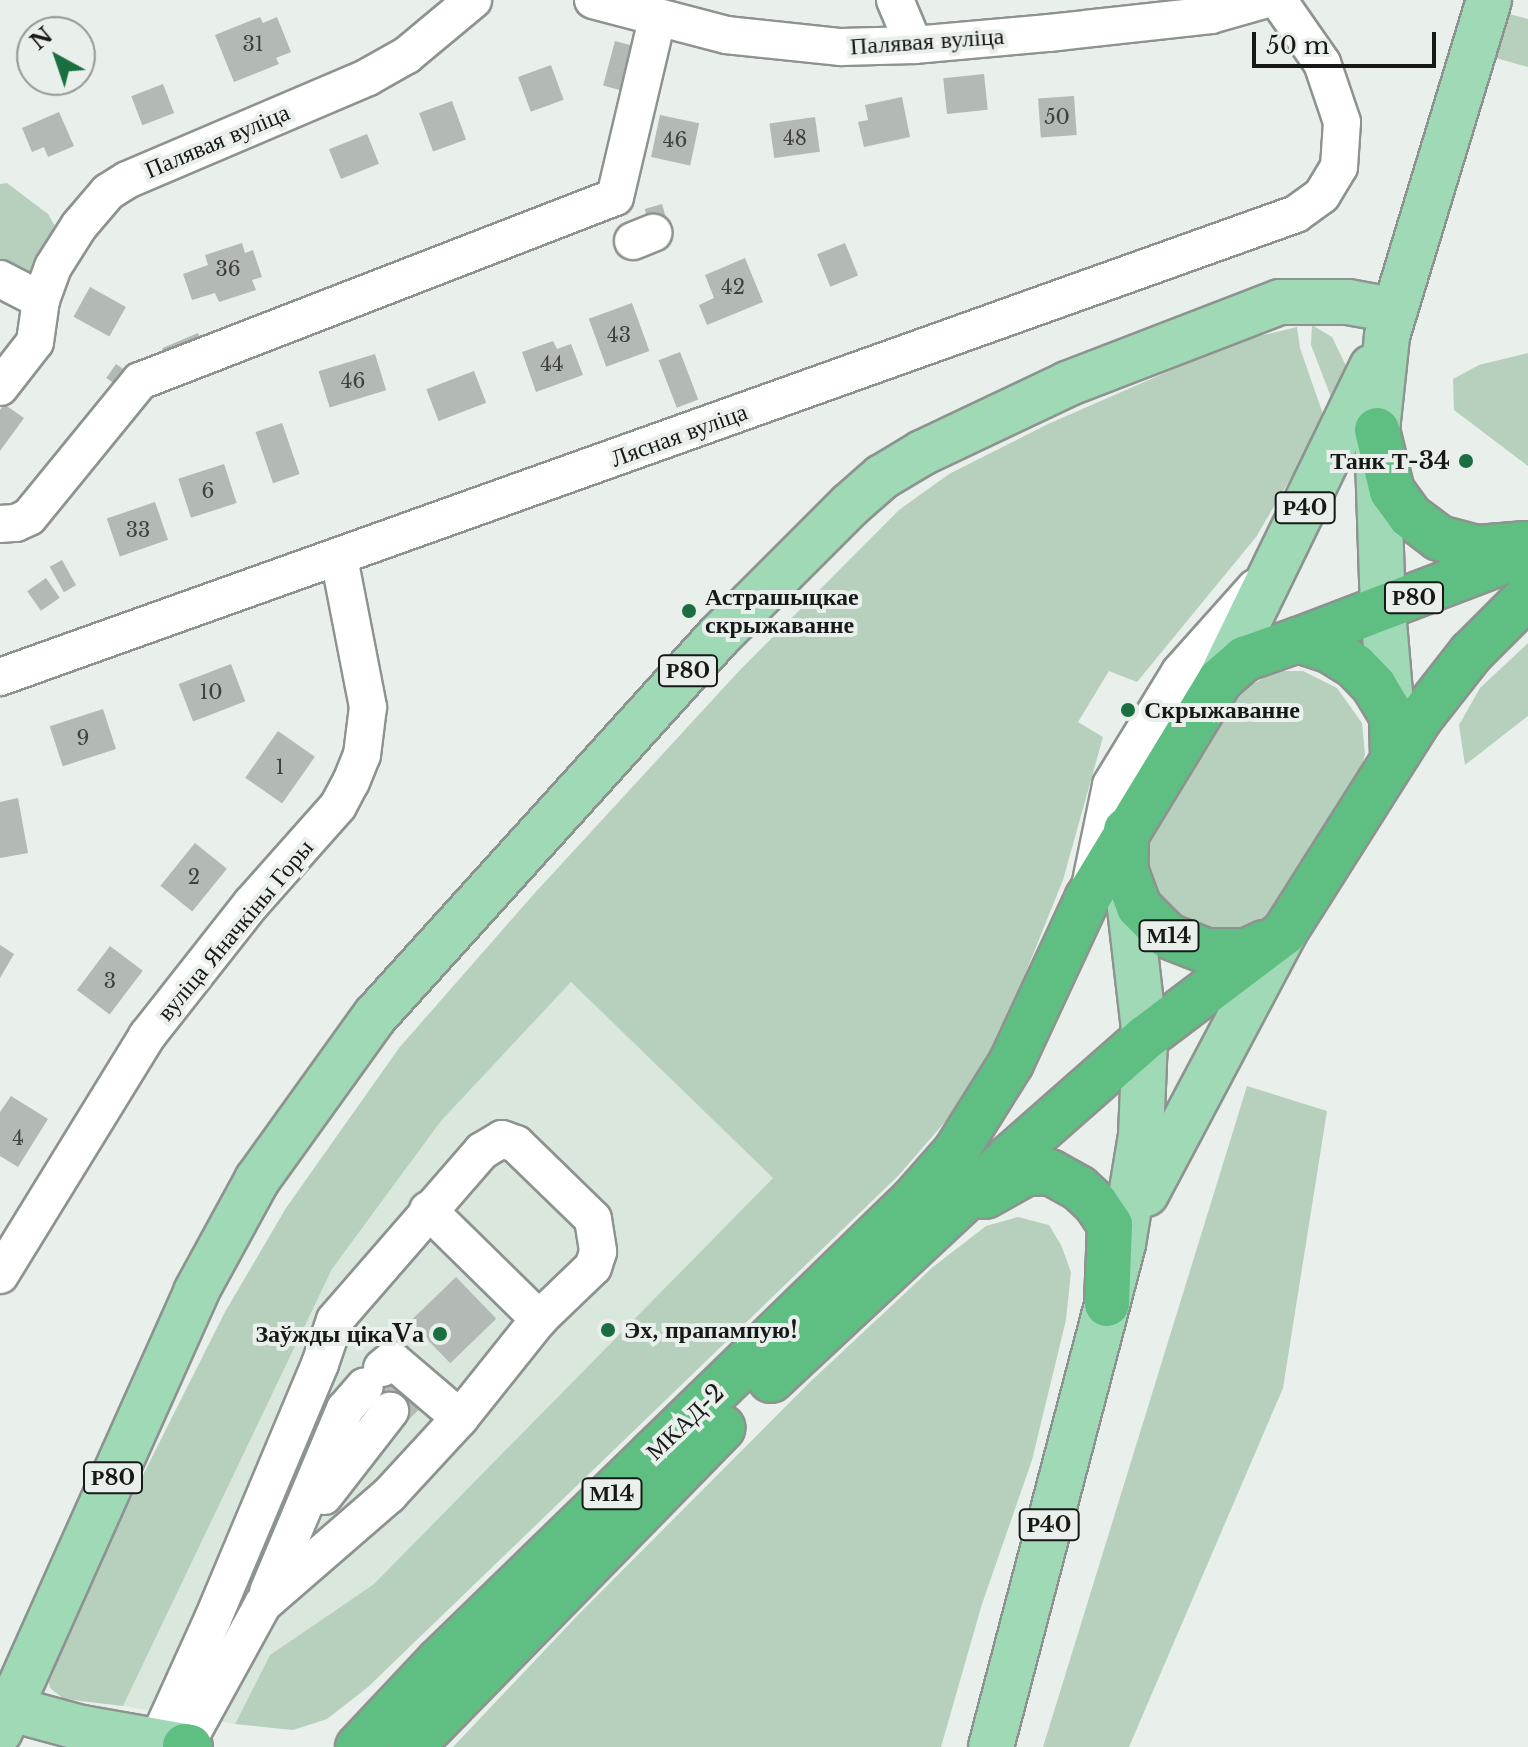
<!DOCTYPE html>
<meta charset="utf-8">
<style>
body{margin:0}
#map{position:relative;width:1528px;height:1747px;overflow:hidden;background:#e9efea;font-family:"Libre Baskerville",serif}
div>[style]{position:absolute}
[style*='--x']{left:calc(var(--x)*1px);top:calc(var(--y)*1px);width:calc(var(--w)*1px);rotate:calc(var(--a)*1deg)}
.built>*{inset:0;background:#dae7dd}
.green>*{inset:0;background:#b6d0bd}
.building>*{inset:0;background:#b3b9b5;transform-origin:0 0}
.roads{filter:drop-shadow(2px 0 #8d938f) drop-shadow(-2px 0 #8d938f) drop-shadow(0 2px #8d938f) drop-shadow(0 -2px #8d938f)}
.minor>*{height:36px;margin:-18px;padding:0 18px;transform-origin:18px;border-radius:18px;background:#fff}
.major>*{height:44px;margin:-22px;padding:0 22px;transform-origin:22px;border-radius:22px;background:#9fd9b5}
.highway>*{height:44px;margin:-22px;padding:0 22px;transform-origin:22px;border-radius:22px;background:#5fbf83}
.dots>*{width:22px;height:22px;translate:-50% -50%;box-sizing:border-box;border:4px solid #e9efea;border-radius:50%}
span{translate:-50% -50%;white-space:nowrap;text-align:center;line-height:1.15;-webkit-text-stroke:8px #e9efea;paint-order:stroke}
.number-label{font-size:20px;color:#3e413f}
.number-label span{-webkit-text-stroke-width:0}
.shield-label span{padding:2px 6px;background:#e9efea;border:2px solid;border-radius:6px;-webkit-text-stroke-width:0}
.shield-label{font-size:22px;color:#171918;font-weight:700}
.street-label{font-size:24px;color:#171918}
.poi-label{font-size:24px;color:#171918;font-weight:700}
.right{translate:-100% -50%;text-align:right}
.left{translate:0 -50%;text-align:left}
.north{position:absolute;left:16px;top:16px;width:80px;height:80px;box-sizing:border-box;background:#e9efea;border:2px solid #959996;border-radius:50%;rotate:320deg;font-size:22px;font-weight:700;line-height:32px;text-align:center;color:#171918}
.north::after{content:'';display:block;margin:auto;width:28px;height:36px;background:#1a6e40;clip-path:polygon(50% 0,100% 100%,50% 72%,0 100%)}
.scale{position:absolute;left:1252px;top:32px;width:184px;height:36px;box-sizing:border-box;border:4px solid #171918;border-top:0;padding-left:10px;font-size:24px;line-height:28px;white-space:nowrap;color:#171918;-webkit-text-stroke:6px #e9efea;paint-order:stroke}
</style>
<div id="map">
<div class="built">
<div style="clip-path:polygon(571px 982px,773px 1178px,374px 1584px,270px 1655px,235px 1724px,123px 1706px,332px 1269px,441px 1121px)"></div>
</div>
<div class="green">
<div style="clip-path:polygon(1506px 13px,1528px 19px,1528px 67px,1496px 58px)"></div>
<div style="clip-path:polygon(7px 183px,48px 214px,58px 231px,34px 281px,0 264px,0 184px)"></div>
<div style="clip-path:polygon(1312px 325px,1332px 337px,1347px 368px,1334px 405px,1311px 345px)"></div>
<div style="clip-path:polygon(1297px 327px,1300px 348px,1325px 420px,1256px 537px,1137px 682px,1109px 671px,1078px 722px,1103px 737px,1063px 880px,1003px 1029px,956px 1109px,899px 1175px,368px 1687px,327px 1719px,293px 1730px,235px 1724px,270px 1655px,374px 1584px,773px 1178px,571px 982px,441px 1121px,332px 1269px,123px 1706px,64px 1699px,50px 1688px,47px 1673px,55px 1650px,225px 1312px,286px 1208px,399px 1048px,533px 895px,739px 671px,899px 510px,949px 474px,1048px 424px,1238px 341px)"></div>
<div style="clip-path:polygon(1528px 353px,1528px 466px,1454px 410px,1453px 379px,1479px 365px)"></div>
<div style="clip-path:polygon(1528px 643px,1528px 716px,1465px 765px,1459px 725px,1480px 688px)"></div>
<div style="clip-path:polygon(1278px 671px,1303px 671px,1337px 688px,1362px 723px,1365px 754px,1361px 769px,1274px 914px,1262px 925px,1216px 939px,1159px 907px,1146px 863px,1149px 842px,1232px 703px,1250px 685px)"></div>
<div style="clip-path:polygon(1247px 1086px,1327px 1111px,1283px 1388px,1129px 1747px,1043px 1747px)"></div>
<div style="clip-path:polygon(1018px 1217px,1049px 1225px,1061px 1245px,1071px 1272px,1066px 1320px,1032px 1460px,982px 1604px,941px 1747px,453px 1747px,578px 1615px,810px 1382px,933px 1267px,986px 1226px)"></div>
</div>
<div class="building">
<div style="clip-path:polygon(260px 17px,263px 23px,277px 17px,291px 52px,276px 58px,279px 64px,234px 82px,215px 35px)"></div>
<div style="left:615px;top:41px;width:27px;height:46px;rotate:15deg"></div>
<div style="left:551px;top:65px;width:37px;height:35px;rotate:70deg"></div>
<div style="left:984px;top:74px;width:36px;height:41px;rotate:84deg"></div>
<div style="left:163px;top:84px;width:31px;height:34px;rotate:69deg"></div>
<div style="left:1074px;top:96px;width:39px;height:36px;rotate:86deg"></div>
<div style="clip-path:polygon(902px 97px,910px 137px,864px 147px,858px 122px,868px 120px,865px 105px)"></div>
<div style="left:452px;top:101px;width:41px;height:35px;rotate:70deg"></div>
<div style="clip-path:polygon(59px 112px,74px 146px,48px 157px,44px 147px,32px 152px,22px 128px)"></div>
<div style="left:660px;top:115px;width:40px;height:43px;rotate:12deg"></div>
<div style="left:815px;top:117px;width:35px;height:46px;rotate:82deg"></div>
<div style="left:367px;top:134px;width:32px;height:41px;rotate:68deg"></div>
<div style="left:662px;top:204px;width:25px;height:18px;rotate:74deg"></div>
<div style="clip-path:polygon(242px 243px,245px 253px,253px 250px,262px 277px,252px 280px,256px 290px,219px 302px,215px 293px,192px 300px,183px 274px,208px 265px,205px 255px)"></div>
<div style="left:845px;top:243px;width:35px;height:30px;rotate:68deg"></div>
<div style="clip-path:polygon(745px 258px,763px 302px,707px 325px,699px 305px,714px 298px,705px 275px)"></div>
<div style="left:90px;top:287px;width:41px;height:34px;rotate:29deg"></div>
<div style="left:632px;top:303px;width:51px;height:46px;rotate:70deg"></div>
<div style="left:198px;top:333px;width:15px;height:39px;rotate:67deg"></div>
<div style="clip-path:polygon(553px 341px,557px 349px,571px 344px,583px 375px,536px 392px,522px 352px)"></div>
<div style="left:680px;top:352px;width:51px;height:23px;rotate:69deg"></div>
<div style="left:375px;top:354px;width:38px;height:59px;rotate:73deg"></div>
<div style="left:116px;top:364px;width:21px;height:17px;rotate:35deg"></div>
<div style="left:474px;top:371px;width:34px;height:51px;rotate:69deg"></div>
<div style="clip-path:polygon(4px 404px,24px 418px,0 451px,0 410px)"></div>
<div style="left:282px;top:423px;width:54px;height:28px;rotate:71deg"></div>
<div style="left:224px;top:464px;width:41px;height:48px;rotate:72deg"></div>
<div style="left:155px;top:502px;width:40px;height:51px;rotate:71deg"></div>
<div style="left:62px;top:560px;width:29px;height:14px;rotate:61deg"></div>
<div style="left:46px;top:578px;width:24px;height:23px;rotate:55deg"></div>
<div style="left:231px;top:664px;width:40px;height:56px;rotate:69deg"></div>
<div style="left:103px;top:709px;width:42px;height:56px;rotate:72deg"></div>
<div style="left:278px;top:731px;width:45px;height:57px;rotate:35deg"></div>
<div style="clip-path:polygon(18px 798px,28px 853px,0 858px,0 802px)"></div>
<div style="left:195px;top:843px;width:41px;height:55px;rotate:39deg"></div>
<div style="clip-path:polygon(0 945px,14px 954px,0 978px)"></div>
<div style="left:110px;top:946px;width:41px;height:55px;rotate:37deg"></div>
<div style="clip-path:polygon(11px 1096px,48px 1119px,18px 1167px,0 1156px,0 1112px)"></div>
<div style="left:456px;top:1277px;width:58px;height:64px;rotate:46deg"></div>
<div style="left:375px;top:1360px;width:66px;height:25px;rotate:45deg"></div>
</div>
<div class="roads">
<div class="minor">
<div style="--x:593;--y:0;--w:138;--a:14.7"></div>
<div style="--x:726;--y:35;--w:116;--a:6"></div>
<div style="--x:841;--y:47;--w:73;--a:-1.6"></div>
<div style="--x:914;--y:45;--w:136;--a:-5.1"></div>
<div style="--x:1049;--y:33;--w:163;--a:-6.3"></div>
<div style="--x:1211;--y:15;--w:55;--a:-15.8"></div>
<div style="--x:895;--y:0;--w:49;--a:67.1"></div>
<div style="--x:633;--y:241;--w:22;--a:-22"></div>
<div style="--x:0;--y:279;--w:46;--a:27.1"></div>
<div style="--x:41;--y:300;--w:35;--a:-70"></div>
<div style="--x:53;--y:267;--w:49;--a:-57.6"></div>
<div style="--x:79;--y:226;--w:45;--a:-49.5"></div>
<div style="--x:108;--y:192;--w:22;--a:-32"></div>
<div style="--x:127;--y:180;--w:262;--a:-23.1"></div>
<div style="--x:368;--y:77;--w:45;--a:-29.4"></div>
<div style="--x:407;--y:55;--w:86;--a:-39.8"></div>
<div style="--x:0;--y:387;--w:57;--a:-52.1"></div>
<div style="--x:35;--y:342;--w:42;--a:-81.9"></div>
<div style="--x:0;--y:524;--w:16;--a:-4"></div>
<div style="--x:16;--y:523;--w:14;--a:-25"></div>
<div style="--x:29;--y:517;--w:176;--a:-50.8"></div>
<div style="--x:140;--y:381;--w:509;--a:-21.17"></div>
<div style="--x:615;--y:197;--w:183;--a:-76.7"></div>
<div style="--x:0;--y:677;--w:1376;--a:-19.66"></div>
<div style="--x:1296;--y:214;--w:32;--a:-36"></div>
<div style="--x:1322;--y:195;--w:33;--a:-59"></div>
<div style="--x:1339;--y:167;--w:45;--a:-86.2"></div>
<div style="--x:1342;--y:122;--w:62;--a:-108.7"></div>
<div style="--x:1322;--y:63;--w:77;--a:-124.9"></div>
<div style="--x:1091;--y:882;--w:99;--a:-78.3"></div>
<div style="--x:1111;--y:785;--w:132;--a:-58.6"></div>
<div style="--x:1180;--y:672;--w:113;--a:-48.2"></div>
<div style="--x:428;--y:1210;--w:156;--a:44.5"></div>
<div style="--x:0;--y:1275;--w:281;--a:-58.4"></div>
<div style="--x:147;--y:1036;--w:168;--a:-51.8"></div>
<div style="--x:251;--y:904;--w:131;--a:-48.4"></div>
<div style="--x:338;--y:806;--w:27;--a:-62"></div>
<div style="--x:351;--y:782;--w:29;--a:-68"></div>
<div style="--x:362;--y:755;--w:48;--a:-82.9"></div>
<div style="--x:368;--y:707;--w:152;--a:-101"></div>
<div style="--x:382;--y:1368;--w:13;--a:-39"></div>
<div style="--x:392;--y:1360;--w:89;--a:40.5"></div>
<div style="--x:324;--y:1496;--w:108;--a:-52.2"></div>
<div style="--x:268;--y:1592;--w:199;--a:-67.2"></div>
<div style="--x:345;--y:1409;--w:30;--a:-49"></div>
<div style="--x:157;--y:1742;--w:133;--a:-65.6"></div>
<div style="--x:212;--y:1621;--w:279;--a:-67.2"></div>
<div style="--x:320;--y:1364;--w:46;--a:-71.2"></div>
<div style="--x:335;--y:1320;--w:224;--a:-49"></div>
<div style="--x:482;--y:1151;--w:23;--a:-31"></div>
<div style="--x:502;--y:1139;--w:15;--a:20"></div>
<div style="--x:516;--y:1144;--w:107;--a:44.2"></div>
<div style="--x:593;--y:1219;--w:33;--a:81"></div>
<div style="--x:598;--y:1252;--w:16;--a:108"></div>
<div style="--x:593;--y:1267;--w:75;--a:136.1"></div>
<div style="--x:539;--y:1319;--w:127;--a:128.6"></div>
<div style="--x:460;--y:1418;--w:105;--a:132.7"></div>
<div style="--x:389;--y:1495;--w:167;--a:139.1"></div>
<div style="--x:263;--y:1604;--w:162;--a:118.8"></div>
</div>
<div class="major">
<div style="--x:1220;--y:680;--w:348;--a:-64.1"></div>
<div style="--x:1392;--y:716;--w:106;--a:-94.9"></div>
<div style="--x:1383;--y:610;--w:180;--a:-91.9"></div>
<div style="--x:1377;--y:430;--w:95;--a:-83.9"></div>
<div style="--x:1387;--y:336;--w:351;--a:-73.1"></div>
<div style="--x:1146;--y:1194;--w:295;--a:-62.1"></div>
<div style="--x:11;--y:1709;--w:73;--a:15"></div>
<div style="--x:82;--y:1728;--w:105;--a:9.9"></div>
<div style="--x:0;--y:1731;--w:481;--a:-65.9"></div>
<div style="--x:196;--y:1292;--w:128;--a:-61.4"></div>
<div style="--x:257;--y:1180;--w:202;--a:-54.3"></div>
<div style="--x:375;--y:1016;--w:511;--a:-47.85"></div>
<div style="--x:718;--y:637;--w:187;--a:-45"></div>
<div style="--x:850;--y:505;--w:43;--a:-41.2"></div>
<div style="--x:882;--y:477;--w:47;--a:-31"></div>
<div style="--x:922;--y:453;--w:161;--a:-25.4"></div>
<div style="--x:1067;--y:384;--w:228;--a:-21.1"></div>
<div style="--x:1280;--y:302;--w:68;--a:0"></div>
<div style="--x:1348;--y:302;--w:46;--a:10.1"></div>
<div style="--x:991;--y:1747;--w:520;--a:-75.3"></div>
<div style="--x:1123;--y:1244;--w:110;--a:-80.6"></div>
<div style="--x:1141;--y:1135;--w:97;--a:-87.6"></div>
<div style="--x:1145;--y:1038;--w:164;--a:-96.6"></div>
</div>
<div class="highway">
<div style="--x:1377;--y:430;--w:63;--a:76.2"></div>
<div style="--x:1392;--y:491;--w:31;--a:54"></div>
<div style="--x:1410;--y:516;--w:36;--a:37"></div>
<div style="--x:1439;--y:538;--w:39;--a:15"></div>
<div style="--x:1477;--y:548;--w:49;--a:-4.7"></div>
<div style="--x:1298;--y:640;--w:246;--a:-20.9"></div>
<div style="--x:1126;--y:830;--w:39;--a:91"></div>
<div style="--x:1125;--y:869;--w:40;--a:69.8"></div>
<div style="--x:1139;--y:907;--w:41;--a:45"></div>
<div style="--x:1168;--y:936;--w:41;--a:21.5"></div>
<div style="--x:1206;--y:951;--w:41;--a:0"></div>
<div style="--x:1247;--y:951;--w:19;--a:-25"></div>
<div style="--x:985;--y:1196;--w:47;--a:-29.3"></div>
<div style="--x:1026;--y:1173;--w:24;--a:-2"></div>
<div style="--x:1050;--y:1172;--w:33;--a:29"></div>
<div style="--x:1079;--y:1188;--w:23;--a:43"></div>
<div style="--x:1096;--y:1204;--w:25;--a:56"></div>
<div style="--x:1110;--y:1225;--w:79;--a:92.2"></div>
<div style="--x:771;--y:1380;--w:327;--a:-43"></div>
<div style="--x:1010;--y:1157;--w:180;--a:-41.4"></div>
<div style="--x:1145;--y:1038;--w:174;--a:-37.1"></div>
<div style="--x:1284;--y:933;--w:254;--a:-57.7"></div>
<div style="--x:1420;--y:718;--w:83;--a:-51.9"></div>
<div style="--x:1471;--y:653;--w:81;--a:-45"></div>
<div style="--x:185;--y:1746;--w:5;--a:11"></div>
<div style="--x:358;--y:1747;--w:117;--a:-46.7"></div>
<div style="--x:438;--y:1662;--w:663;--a:-44.21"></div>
<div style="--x:913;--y:1200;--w:65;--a:-48.7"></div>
<div style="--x:956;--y:1151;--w:104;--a:-58"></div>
<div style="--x:1011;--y:1063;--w:181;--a:-65.1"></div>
<div style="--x:1087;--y:899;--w:256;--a:-58.7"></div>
<div style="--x:1220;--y:680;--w:32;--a:-41"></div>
<div style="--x:1244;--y:659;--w:57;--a:-19.4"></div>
<div style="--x:1298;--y:640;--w:35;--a:18"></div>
<div style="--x:1331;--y:651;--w:28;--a:32"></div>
<div style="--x:1355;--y:666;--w:28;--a:46"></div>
<div style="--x:1374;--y:686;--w:35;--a:59"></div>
<div style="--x:1392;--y:716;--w:41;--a:88.6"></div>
<div style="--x:411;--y:1747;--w:446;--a:-45.7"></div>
</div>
</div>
<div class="dots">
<div style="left:1466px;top:461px;background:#1a6e40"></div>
<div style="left:689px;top:611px;background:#1a6e40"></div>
<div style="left:1128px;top:710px;background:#1a6e40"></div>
<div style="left:608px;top:1330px;background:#1a6e40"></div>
<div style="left:440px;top:1334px;background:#1a6e40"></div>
</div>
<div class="number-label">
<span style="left:253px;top:44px">31</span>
<span style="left:1057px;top:117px">50</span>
<span style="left:795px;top:138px">48</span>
<span style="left:675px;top:140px">46</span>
<span style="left:228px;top:269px">36</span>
<span style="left:733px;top:287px">42</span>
<span style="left:619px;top:335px">43</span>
<span style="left:552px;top:364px">44</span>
<span style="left:353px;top:381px">46</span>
<span style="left:208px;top:491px">6</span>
<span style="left:138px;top:530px">33</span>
<span style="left:211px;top:692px">10</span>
<span style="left:83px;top:738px">9</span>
<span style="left:280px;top:767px">1</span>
<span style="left:194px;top:877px">2</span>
<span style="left:110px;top:981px">3</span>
<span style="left:18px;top:1138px">4</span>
</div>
<div class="shield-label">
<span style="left:1305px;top:508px">Р40</span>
<span style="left:1414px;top:598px">Р80</span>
<span style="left:688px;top:671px">Р80</span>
<span style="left:1169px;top:936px">М14</span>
<span style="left:113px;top:1478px">Р80</span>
<span style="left:612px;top:1494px">М14</span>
<span style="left:1049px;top:1525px">Р40</span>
</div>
<div class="street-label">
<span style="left:927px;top:41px;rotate:-4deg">Палявая вуліца</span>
<span style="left:217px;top:141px;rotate:-23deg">Палявая вуліца</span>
<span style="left:679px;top:435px;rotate:-20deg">Лясная вуліца</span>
<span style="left:235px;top:930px;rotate:-50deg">вуліца Яначкіны Горы</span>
<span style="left:685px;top:1422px;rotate:-44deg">МКАД-2</span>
</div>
<div class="poi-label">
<span class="right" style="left:1450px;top:461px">Танк Т-34</span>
<span class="left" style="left:705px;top:611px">Астрашыцкае<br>скрыжаванне</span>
<span class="left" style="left:1144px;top:710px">Скрыжаванне</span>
<span class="left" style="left:624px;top:1330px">Эх, прапампую!</span>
<span class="right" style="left:424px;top:1334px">Заўжды цікаVа</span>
</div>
<div class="north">N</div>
<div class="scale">50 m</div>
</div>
